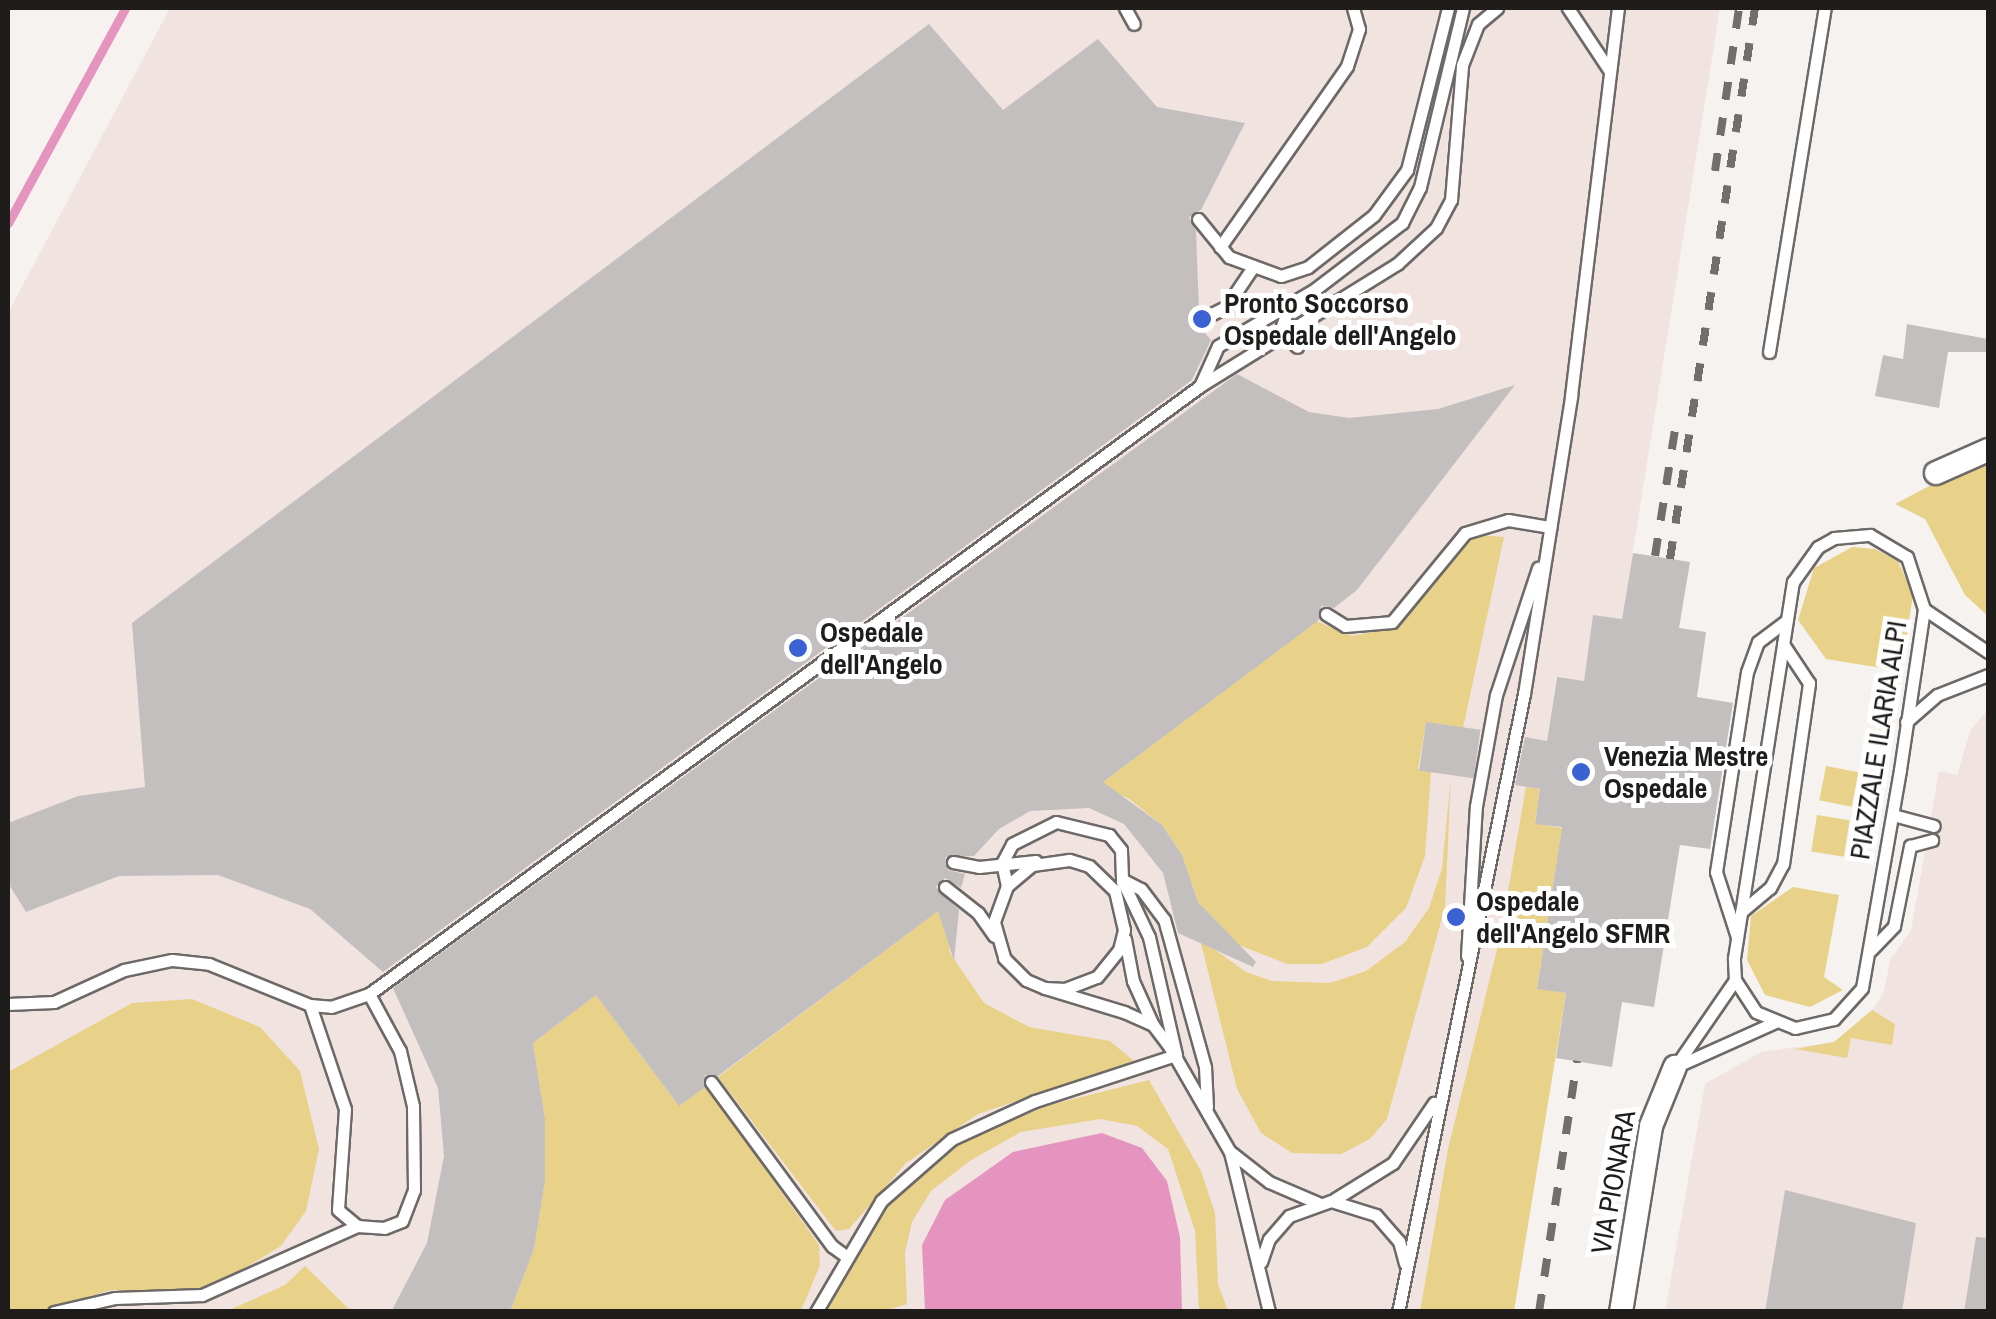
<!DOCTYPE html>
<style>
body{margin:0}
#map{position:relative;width:1996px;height:1319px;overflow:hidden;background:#f6f2f0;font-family:"Archivo Narrow",sans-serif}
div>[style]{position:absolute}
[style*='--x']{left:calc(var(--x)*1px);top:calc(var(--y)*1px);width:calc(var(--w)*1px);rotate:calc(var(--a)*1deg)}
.built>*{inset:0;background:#f1e3df}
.green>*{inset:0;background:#e8d28a;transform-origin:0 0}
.water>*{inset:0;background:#e594c0}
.stream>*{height:9px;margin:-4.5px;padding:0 4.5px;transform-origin:4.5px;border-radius:4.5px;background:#e594c0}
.building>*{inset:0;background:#c4bfbf;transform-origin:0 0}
.roads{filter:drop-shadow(2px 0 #6d6967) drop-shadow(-2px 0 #6d6967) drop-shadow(0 2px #6d6967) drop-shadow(0 -2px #6d6967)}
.service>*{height:11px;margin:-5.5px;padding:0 5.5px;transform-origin:5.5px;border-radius:5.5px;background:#fff}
.minor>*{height:22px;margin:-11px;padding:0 11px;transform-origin:11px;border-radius:11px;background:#fff}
.rail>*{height:8px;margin-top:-4px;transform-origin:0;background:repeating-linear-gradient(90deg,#716f6d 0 18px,transparent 0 36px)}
.dots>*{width:28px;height:28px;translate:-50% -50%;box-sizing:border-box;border:5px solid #fff;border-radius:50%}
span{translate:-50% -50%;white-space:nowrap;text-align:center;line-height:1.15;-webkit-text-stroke:10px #fff;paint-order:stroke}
.poi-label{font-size:28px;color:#1e1d1c;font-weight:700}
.left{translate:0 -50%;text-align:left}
.street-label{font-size:28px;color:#1e1d1c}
.frame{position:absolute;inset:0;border:10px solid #1e1d1c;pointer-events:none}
</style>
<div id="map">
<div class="built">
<div style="clip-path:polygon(170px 8px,1720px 8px,1622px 619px,1593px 615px,1584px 681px,1556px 678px,1535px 823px,1562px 828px,1537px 988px,1514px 1311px,8px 1311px,8px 313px)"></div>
<div style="clip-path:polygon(1988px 710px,1988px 1311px,1665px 1312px,1705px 1084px,1761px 1052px,1834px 1042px,1867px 1018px,1884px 992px,1890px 960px,1911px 931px,1939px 771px,1957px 775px,1971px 729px)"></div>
</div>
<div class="green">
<div style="clip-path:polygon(1988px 455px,1988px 616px,1965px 595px,1925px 519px,1895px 504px)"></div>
<div style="clip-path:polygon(1480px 535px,1504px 537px,1463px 728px,1426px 723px,1418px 769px,1431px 772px,1425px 856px,1406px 908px,1367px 947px,1322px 964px,1287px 964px,1236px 944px,1198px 902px,1182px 855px,1162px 825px,1128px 798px,1098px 786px,1316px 621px,1352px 636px,1395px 627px,1461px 545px)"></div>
<div style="clip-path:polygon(1852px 547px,1875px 549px,1898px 561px,1913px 595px,1891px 738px,1878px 735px,1888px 669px,1826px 659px,1798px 620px,1814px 568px)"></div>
<div style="left:1826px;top:766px;width:33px;height:35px;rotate:11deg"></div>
<div style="clip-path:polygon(1451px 777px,1445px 907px,1387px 1119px,1370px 1139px,1341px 1154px,1292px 1153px,1261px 1133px,1237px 1089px,1200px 939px,1246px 972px,1272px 981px,1330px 983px,1366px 971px,1405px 942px,1429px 908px,1442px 868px)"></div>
<div style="clip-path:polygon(1526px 787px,1540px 789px,1535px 823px,1562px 828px,1537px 988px,1566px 993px,1514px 1311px,1420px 1312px,1448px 1149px,1500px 937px)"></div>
<div style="left:1817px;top:815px;width:33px;height:37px;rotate:9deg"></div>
<div style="clip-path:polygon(1793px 887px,1839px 895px,1824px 977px,1843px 990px,1810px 1007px,1765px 995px,1747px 960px,1751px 916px)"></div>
<div style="clip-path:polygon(943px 907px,950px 953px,984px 1003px,1029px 1027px,1110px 1041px,1134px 1061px,978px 1114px,906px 1163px,849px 1229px,836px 1231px,718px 1077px)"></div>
<div style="clip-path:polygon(596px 995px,679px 1106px,706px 1086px,819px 1245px,820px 1265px,801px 1311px,510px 1312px,534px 1249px,545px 1181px,545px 1119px,533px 1043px)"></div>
<div style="clip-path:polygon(192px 999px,260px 1027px,300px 1071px,319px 1149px,306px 1211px,281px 1246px,222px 1282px,192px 1291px,111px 1290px,39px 1311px,8px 1311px,8px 1072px,132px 1003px)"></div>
<div style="clip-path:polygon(1872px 1010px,1895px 1024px,1892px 1045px,1851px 1038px,1847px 1058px,1795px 1049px,1834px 1042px)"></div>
<div style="clip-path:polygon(1149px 1080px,1201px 1171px,1215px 1213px,1218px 1284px,1228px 1311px,1199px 1311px,1195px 1231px,1168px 1149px,1137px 1126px,1100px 1119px,1021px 1132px,971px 1160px,931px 1191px,912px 1222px,905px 1253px,907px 1304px,884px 1311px,826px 1312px,890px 1202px,964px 1141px,1046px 1106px)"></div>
<div style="clip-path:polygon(305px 1266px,351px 1311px,227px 1311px,285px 1285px)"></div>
</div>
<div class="water">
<div style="clip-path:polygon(1102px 1133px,1142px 1148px,1167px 1181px,1180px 1237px,1182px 1311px,925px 1311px,922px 1245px,945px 1200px,1013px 1152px)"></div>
</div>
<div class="stream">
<div style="--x:8;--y:223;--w:245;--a:-61.4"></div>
</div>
<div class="building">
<div style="clip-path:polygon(929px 24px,1003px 110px,1098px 39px,1157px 107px,1245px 123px,1201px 210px,1189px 217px,1196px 231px,1199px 310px,1193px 319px,1211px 340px,1192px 380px,383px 972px,310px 909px,218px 875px,119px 876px,26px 912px,8px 883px,8px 823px,78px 796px,145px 787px,132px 623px)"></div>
<div style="clip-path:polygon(1907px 324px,1988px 339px,1988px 352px,1948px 352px,1939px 408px,1875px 396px,1883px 355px,1903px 359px)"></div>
<div style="clip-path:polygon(1237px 374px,1309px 412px,1349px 418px,1438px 409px,1515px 385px,1357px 590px,1334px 608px,1321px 606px,1319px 620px,1103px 782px,1162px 825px,1182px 855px,1198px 902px,1256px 962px,1253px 967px,1178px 933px,1163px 873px,1124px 824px,1089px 808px,1030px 811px,999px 829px,974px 856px,945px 857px,948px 870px,965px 874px,961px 888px,945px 878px,936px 887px,959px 910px,954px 961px,938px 911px,718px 1076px,705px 1075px,704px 1088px,679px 1106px,596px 995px,533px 1043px,545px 1119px,545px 1181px,534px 1249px,510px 1312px,391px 1312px,427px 1243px,444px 1156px,438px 1088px,393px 988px)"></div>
<div style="clip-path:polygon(1633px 553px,1690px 562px,1679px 628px,1706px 632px,1697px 697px,1733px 703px,1710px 849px,1680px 845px,1654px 1007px,1622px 1002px,1612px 1067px,1556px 1058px,1566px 993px,1537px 989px,1562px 827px,1535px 824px,1540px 789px,1515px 785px,1525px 737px,1547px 741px,1557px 677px,1584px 681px,1593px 615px,1622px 619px)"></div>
<div style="left:1426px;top:722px;width:55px;height:49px;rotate:8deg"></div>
<div style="clip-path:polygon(1785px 1190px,1916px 1223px,1902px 1312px,1765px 1312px)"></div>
<div style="clip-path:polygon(1976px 1237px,1988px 1238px,1988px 1312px,1964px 1312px)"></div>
</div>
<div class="roads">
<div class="service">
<div style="--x:1125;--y:8;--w:18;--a:61"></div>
<div style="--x:1568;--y:8;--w:74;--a:56.5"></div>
<div style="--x:1198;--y:219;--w:49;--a:50.8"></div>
<div style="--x:1229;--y:257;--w:55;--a:20.1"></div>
<div style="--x:1281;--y:276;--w:28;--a:-18"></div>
<div style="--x:1308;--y:267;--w:84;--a:-38.2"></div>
<div style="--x:1374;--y:215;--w:56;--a:-53.7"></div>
<div style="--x:1407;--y:170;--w:167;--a:-75.8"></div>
<div style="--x:1220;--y:247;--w:221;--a:-54.9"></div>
<div style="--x:1347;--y:66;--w:39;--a:-72"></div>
<div style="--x:1359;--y:29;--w:22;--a:-106"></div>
<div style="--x:1290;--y:304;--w:27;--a:110"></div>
<div style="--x:1281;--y:329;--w:24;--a:48"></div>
<div style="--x:1202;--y:319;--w:27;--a:-27"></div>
<div style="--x:1226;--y:307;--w:45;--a:-56"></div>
<div style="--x:1769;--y:352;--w:349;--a:-80.8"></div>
<div style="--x:1200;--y:386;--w:44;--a:-65.8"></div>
<div style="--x:1218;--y:346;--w:111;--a:-30.3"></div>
<div style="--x:1314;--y:290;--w:111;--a:-37.3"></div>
<div style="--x:1402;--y:223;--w:40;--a:-63.4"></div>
<div style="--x:1420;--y:187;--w:184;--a:-76.5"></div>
<div style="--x:1870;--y:535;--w:43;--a:30.7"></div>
<div style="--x:1907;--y:557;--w:55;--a:71.9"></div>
<div style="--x:1924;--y:609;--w:163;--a:98.5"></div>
<div style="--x:1900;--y:770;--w:221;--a:99.9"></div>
<div style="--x:1862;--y:988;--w:42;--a:132.1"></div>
<div style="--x:1834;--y:1019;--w:40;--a:167"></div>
<div style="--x:1795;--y:1028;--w:42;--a:-157.7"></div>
<div style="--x:1756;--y:1012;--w:38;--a:-123"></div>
<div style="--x:1735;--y:980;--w:22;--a:-93"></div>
<div style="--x:1734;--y:958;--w:381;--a:-81.1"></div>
<div style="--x:1793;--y:582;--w:43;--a:-54.5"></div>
<div style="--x:1818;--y:547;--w:18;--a:-29"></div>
<div style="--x:1834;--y:538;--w:36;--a:-5"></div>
<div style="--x:1924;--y:609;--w:77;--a:33.9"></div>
<div style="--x:1326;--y:614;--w:22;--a:32"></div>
<div style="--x:1345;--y:626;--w:47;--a:-4.9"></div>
<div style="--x:1392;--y:622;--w:115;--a:-50.6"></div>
<div style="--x:1465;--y:533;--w:45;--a:-16.8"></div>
<div style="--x:1508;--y:520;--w:43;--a:9.5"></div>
<div style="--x:1906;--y:722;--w:41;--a:-41.1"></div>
<div style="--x:1937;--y:695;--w:55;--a:-21.4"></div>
<div style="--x:1893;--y:815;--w:42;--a:15"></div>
<div style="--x:953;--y:862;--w:26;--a:11"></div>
<div style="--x:979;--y:867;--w:57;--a:-6"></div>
<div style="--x:1123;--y:880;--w:20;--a:27"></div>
<div style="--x:1141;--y:889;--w:38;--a:53"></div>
<div style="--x:1164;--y:919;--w:154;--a:74.5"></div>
<div style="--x:1205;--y:1067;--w:40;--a:87.1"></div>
<div style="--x:1007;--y:886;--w:24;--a:-102"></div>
<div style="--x:1002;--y:863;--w:21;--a:-62"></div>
<div style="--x:1012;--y:844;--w:49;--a:-26.6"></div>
<div style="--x:1056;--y:822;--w:55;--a:13.8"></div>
<div style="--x:1109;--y:835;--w:19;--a:51"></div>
<div style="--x:1121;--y:850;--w:33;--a:88"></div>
<div style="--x:945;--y:887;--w:42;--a:38.2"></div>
<div style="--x:978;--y:913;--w:28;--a:55"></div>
<div style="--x:1741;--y:912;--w:38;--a:-40"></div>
<div style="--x:1770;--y:888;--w:27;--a:-62"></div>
<div style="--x:1783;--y:864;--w:183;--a:-81.8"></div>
<div style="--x:1809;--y:683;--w:47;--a:-123.7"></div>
<div style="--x:1737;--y:937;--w:68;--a:-107.9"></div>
<div style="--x:1716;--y:872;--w:202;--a:-81.2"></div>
<div style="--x:1747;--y:672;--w:32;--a:-70"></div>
<div style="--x:1758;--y:642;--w:36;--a:-37"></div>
<div style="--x:1125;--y:939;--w:43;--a:79.2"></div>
<div style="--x:1133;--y:981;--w:48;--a:65.6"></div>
<div style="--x:1871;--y:950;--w:33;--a:-46"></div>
<div style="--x:1894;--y:926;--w:82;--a:-78.7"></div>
<div style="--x:1910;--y:846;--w:23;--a:-15"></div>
<div style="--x:1467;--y:956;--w:150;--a:-86.6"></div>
<div style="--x:1476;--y:806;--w:113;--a:-79.8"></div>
<div style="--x:1496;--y:695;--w:134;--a:-71.7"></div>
<div style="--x:1045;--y:988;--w:20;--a:3"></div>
<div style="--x:1065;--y:989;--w:34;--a:-21"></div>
<div style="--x:1097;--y:977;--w:35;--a:-51"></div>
<div style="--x:1119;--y:950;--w:21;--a:-76"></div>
<div style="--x:1124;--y:930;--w:40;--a:-103"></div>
<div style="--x:1115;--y:891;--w:36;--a:-136"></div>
<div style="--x:1089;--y:866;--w:21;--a:-163"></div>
<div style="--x:1069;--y:860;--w:37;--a:172"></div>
<div style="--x:1032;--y:865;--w:33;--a:140"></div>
<div style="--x:1007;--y:886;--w:38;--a:110"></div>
<div style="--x:994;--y:922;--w:37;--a:74"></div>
<div style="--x:1004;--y:958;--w:31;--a:45"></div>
<div style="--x:1026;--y:980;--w:21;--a:23"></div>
<div style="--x:1045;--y:988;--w:83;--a:16.9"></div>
<div style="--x:1124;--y:1012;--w:32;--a:24"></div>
<div style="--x:1153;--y:1025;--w:26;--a:53"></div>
<div style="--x:1169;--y:1046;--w:122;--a:60.1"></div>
<div style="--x:1230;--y:1152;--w:165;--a:76.3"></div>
<div style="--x:8;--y:1004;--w:46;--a:-2.5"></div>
<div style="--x:54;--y:1002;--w:77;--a:-24.6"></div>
<div style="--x:124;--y:970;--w:49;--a:-11.8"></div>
<div style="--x:172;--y:960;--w:37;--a:6"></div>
<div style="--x:209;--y:964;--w:109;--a:22.1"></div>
<div style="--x:310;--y:1005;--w:21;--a:5"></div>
<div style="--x:331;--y:1007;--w:40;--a:-18.9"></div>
<div style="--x:369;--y:994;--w:1030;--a:-36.19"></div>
<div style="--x:1200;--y:386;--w:232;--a:-31.8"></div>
<div style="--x:1397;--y:264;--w:53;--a:-42.7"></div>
<div style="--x:1436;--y:228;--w:32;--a:-62"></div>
<div style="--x:1451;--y:200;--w:135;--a:-85.3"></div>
<div style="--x:1462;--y:65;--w:44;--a:-68.7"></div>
<div style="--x:1478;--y:24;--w:25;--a:-40"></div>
<div style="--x:310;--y:1005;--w:110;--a:71.4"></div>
<div style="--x:345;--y:1109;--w:101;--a:94"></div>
<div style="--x:338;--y:1210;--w:25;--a:40"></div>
<div style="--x:357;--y:1226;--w:27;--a:4"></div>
<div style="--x:384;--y:1228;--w:19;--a:-21"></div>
<div style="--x:402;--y:1221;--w:33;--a:-69"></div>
<div style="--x:414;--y:1190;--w:84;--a:-90.7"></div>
<div style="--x:413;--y:1106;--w:57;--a:-103.3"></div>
<div style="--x:400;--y:1051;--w:65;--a:-118.5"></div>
<div style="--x:1675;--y:1067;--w:110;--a:-24.2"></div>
<div style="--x:1675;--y:1067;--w:106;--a:-55.4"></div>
<div style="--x:711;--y:1082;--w:204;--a:53.6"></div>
<div style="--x:832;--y:1246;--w:17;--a:36"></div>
<div style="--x:1232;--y:1153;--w:47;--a:38.1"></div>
<div style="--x:1269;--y:1182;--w:53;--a:23.2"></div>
<div style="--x:1335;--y:1199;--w:68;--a:-31.8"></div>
<div style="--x:1393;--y:1163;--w:73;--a:-55.7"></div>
<div style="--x:1261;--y:1262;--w:24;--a:-71"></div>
<div style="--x:1269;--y:1239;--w:30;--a:-49"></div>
<div style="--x:1289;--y:1216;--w:45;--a:-19.7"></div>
<div style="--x:1331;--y:1201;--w:47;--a:17.3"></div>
<div style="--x:1376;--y:1215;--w:35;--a:49"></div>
<div style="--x:1399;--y:1241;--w:23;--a:75"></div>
<div style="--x:54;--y:1312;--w:63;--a:-12.9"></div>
<div style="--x:115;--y:1298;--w:87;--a:-2"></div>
<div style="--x:202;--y:1295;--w:170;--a:-24"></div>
<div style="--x:816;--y:1312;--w:129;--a:-59.6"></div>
<div style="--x:881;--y:1201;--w:94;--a:-41.1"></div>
<div style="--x:952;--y:1139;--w:91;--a:-24.6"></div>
<div style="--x:1035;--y:1101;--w:148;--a:-18.1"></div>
<div style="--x:1176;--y:1055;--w:121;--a:-102.9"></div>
<div style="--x:1149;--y:937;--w:63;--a:-115.3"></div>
<div style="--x:1398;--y:1312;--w:631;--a:-78.48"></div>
<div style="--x:1524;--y:694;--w:302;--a:-81"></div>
<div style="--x:1571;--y:396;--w:391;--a:-83.1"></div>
</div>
<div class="minor">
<div style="--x:1936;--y:473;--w:57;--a:-23.9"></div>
<div style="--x:1621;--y:1312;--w:188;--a:-80.8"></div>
<div style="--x:1651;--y:1126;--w:64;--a:-67.9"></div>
</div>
</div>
<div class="rail">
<div style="--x:1715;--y:171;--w:165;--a:-81.6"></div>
<div style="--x:1655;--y:556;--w:135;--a:-81"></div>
<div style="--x:1670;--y:559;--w:558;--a:-81.23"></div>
<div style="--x:1539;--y:1312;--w:254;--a:-81.4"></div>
</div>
<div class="dots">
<div style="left:1202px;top:319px;background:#3b61d3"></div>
<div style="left:798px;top:648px;background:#3b61d3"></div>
<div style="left:1581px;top:772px;background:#3b61d3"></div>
<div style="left:1456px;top:917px;background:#3b61d3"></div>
</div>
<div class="poi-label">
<span class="left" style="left:1224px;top:319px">Pronto Soccorso<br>Ospedale dell'Angelo</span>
<span class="left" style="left:820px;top:648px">Ospedale<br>dell'Angelo</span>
<span class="left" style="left:1604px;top:772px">Venezia Mestre<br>Ospedale</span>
<span class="left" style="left:1476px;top:917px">Ospedale<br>dell'Angelo SFMR</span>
</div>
<div class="street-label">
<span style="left:1878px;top:740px;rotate:-81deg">PIAZZALE ILARIA ALPI</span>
<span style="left:1613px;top:1182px;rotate:-80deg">VIA PIONARA</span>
</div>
<div class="frame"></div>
</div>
